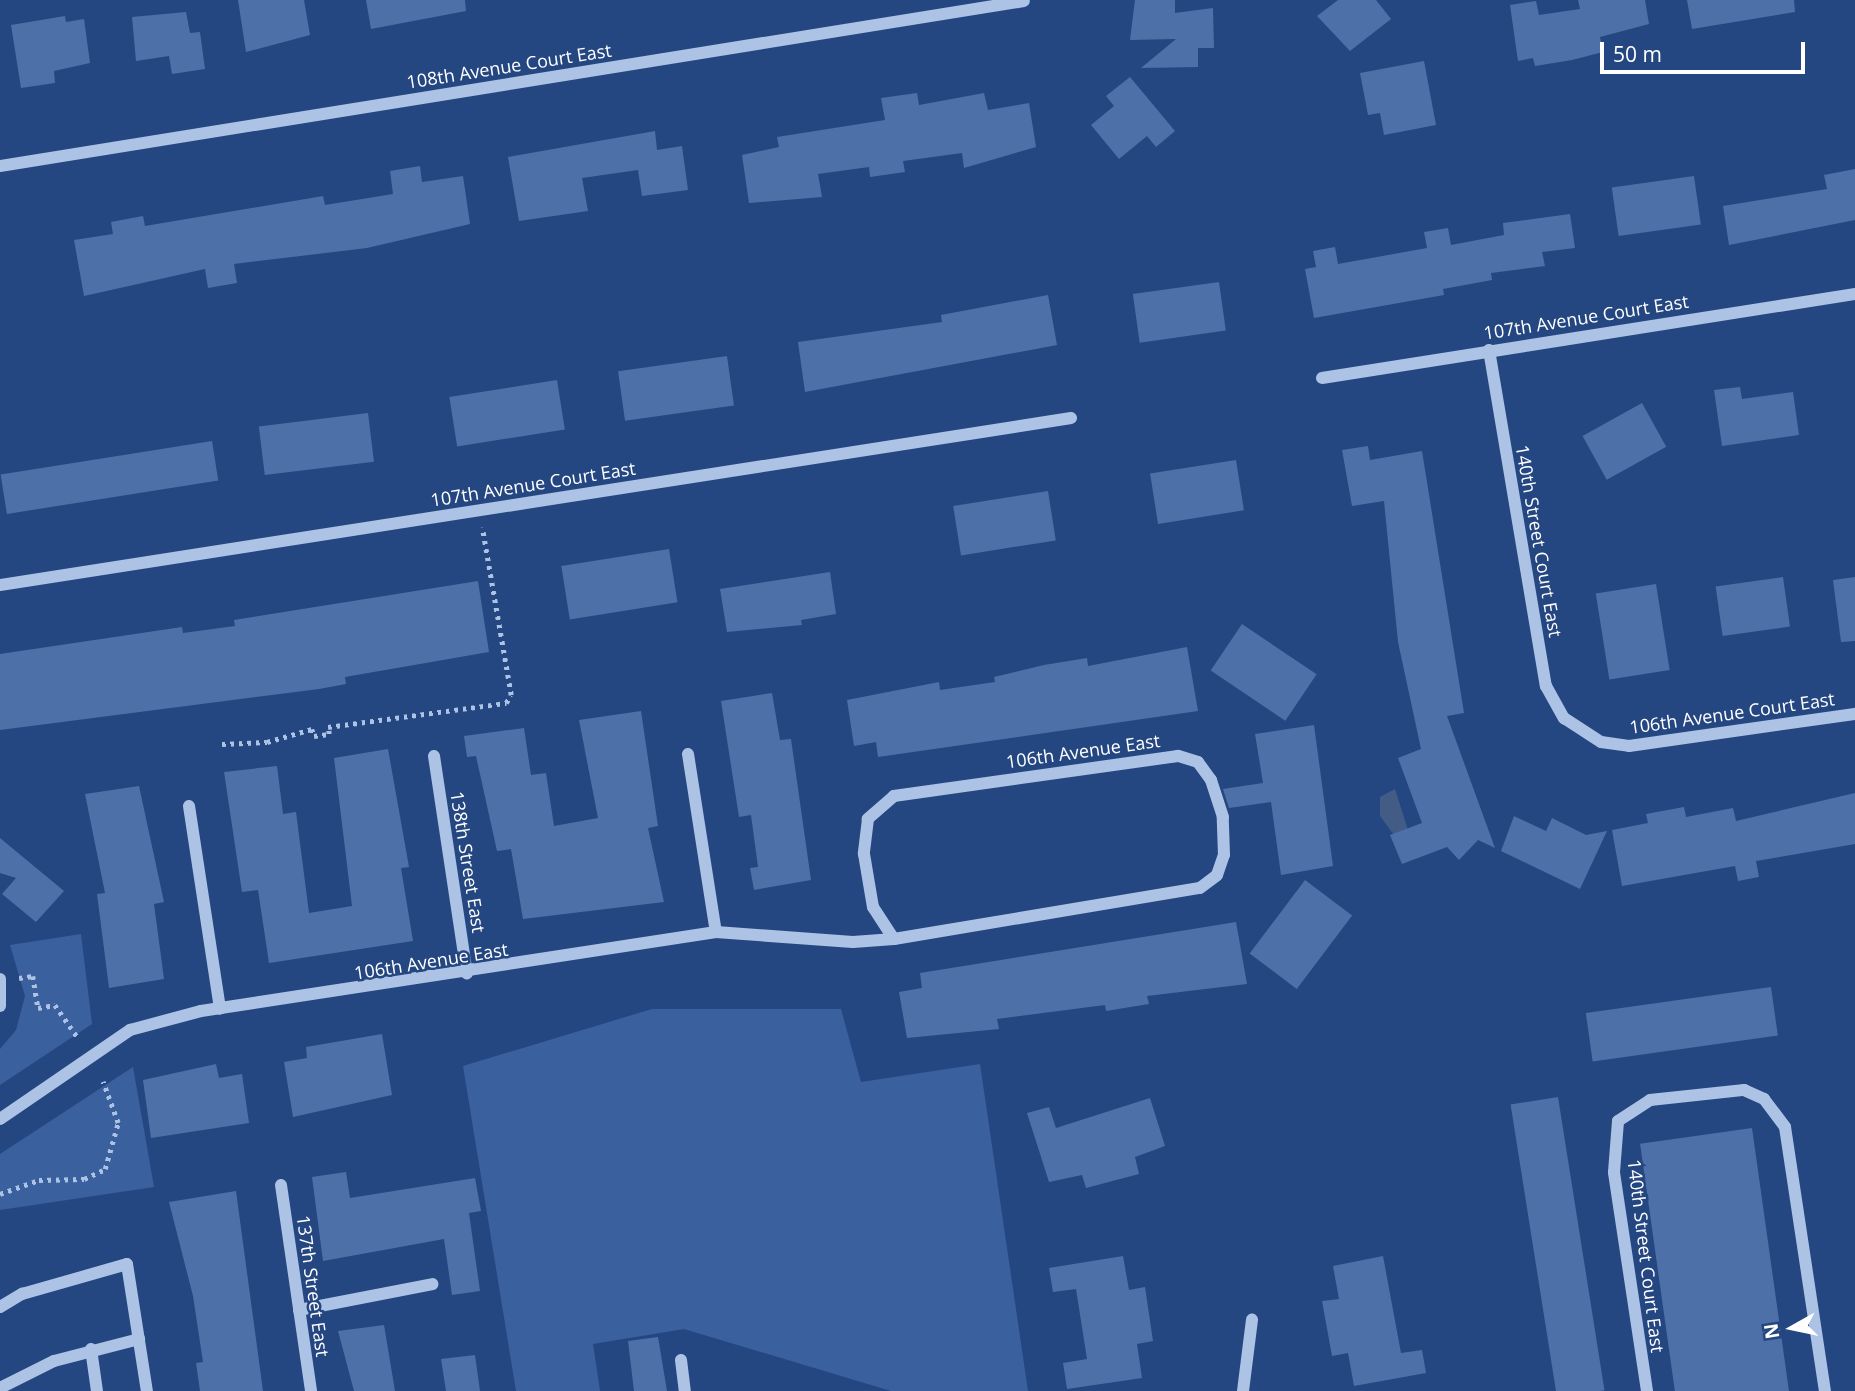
<!DOCTYPE html>
<style>
body{margin:0}
#map{position:relative;width:1855px;height:1391px;overflow:hidden;background:#254781;font-family:"Open Sans",sans-serif}
div>[style]{position:absolute}
[style*='--x']{left:calc(var(--x)*1px);top:calc(var(--y)*1px);width:calc(var(--w)*1px);rotate:calc(var(--a)*1deg)}
.green>*{inset:0;background:#3a609e}
.water>*{inset:0;background:#435c86}
.building>*{inset:0;background:#4e70a9;transform-origin:0 0}
.path>*{height:4.5px;margin-top:-2.25px;transform-origin:0;background:repeating-linear-gradient(90deg,#adc3e6 0 3.5px,transparent 0 8.5px)}
.minor>*{height:12px;margin:-6px;padding:0 6px;transform-origin:6px;border-radius:6px;background:#adc3e6}
span{translate:-50% -50%;white-space:nowrap;text-align:center;line-height:1.15;-webkit-text-stroke:5px #254781;paint-order:stroke}
.street-label{font-size:18px;color:#fff}
.north{position:absolute;left:1757px;top:1293px;width:70px;height:70px;-webkit-text-stroke:5px #254781;paint-order:stroke;rotate:261deg;font-size:19px;font-weight:700;line-height:28px;text-align:center;color:#fff}
.north::after{content:'';display:block;margin:auto;width:24px;height:32px;background:#fff;clip-path:polygon(50% 0,100% 100%,50% 72%,0 100%)}
.scale{position:absolute;left:1600px;top:42px;width:205px;height:32px;box-sizing:border-box;border:4px solid #fff;border-top:0;padding-left:9px;font-size:21px;line-height:24px;white-space:nowrap;color:#fff;-webkit-text-stroke:5px #254781;paint-order:stroke}
</style>
<div id="map">
<div class="green">
<div style="clip-path:polygon(81px 934px,92px 1024px,0 1085px,0 1049px,16px 1030px,25px 996px,10px 945px)"></div>
<div style="clip-path:polygon(652px 1009px,841px 1009px,861px 1082px,980px 1064px,1028px 1391px,891px 1391px,684px 1329px,593px 1344px,600px 1391px,516px 1391px,463px 1066px)"></div>
<div style="clip-path:polygon(133px 1067px,154px 1187px,0 1210px,0 1154px)"></div>
</div>
<div class="water">
<div style="clip-path:polygon(1395px 789px,1408px 830px,1394px 835px,1380px 816px,1380px 797px)"></div>
</div>
<div class="building">
<div style="clip-path:polygon(238px 0,304px 0,310px 35px,246px 52px)"></div>
<div style="clip-path:polygon(366px 0,465px 0,466px 11px,371px 29px)"></div>
<div style="clip-path:polygon(1135px 0,1175px 0,1175px 13px,1213px 8px,1214px 48px,1198px 48px,1198px 67px,1141px 68px,1176px 39px,1130px 40px)"></div>
<div style="clip-path:polygon(1338px 0,1376px 0,1391px 19px,1350px 51px,1317px 16px)"></div>
<div style="clip-path:polygon(1578px 0,1645px 0,1649px 24px,1600px 37px,1603px 52px,1572px 60px,1535px 66px,1533px 58px,1518px 61px,1510px 5px,1536px 1px,1539px 15px,1580px 9px)"></div>
<div style="clip-path:polygon(1687px 0,1794px 0,1795px 12px,1692px 29px)"></div>
<div style="clip-path:polygon(186px 12px,190px 33px,200px 32px,205px 69px,172px 74px,169px 56px,136px 61px,132px 17px)"></div>
<div style="clip-path:polygon(65px 16px,66px 22px,84px 19px,90px 63px,54px 71px,55px 83px,21px 88px,11px 25px)"></div>
<div style="clip-path:polygon(1424px 61px,1436px 125px,1384px 135px,1380px 113px,1368px 115px,1360px 73px)"></div>
<div style="clip-path:polygon(1130px 77px,1175px 131px,1156px 147px,1147px 136px,1119px 159px,1091px 125px,1114px 106px,1106px 96px)"></div>
<div style="clip-path:polygon(917px 93px,919px 105px,984px 93px,988px 110px,1029px 103px,1036px 147px,964px 168px,962px 153px,903px 161px,905px 172px,870px 177px,869px 167px,818px 174px,822px 197px,749px 203px,742px 155px,779px 147px,777px 137px,885px 120px,881px 98px)"></div>
<div style="clip-path:polygon(655px 131px,657px 150px,682px 146px,688px 190px,642px 196px,638px 170px,582px 178px,588px 211px,519px 221px,508px 157px)"></div>
<div style="clip-path:polygon(420px 166px,422px 182px,463px 176px,470px 224px,367px 248px,234px 264px,237px 283px,208px 288px,205px 269px,84px 296px,74px 240px,113px 234px,111px 222px,143px 216px,145px 226px,323px 196px,325px 205px,393px 194px,390px 171px)"></div>
<div style="clip-path:polygon(1855px 169px,1855px 220px,1729px 245px,1723px 206px,1827px 189px,1824px 175px)"></div>
<div style="left:1694px;top:176px;width:49px;height:83px;rotate:82deg"></div>
<div style="clip-path:polygon(1570px 214px,1575px 248px,1542px 252px,1545px 266px,1491px 273px,1492px 280px,1443px 289px,1444px 295px,1314px 318px,1305px 269px,1316px 267px,1313px 251px,1335px 247px,1338px 264px,1427px 248px,1424px 232px,1448px 228px,1451px 245px,1504px 235px,1503px 223px)"></div>
<div style="left:1219px;top:282px;width:49px;height:87px;rotate:82deg"></div>
<div style="clip-path:polygon(1048px 295px,1057px 345px,805px 392px,798px 342px,942px 322px,941px 315px)"></div>
<div style="left:727px;top:356px;width:50px;height:110px;rotate:82deg"></div>
<div style="left:557px;top:380px;width:50px;height:109px;rotate:81deg"></div>
<div style="clip-path:polygon(1740px 387px,1742px 399px,1793px 392px,1799px 435px,1722px 446px,1714px 390px)"></div>
<div style="left:1642px;top:403px;width:50px;height:68px;rotate:61deg"></div>
<div style="left:368px;top:413px;width:49px;height:110px;rotate:83deg"></div>
<div style="left:212px;top:441px;width:40px;height:214px;rotate:81deg"></div>
<div style="clip-path:polygon(1368px 446px,1370px 460px,1422px 451px,1464px 713px,1447px 716px,1495px 848px,1478px 840px,1459px 860px,1447px 847px,1402px 864px,1390px 835px,1422px 823px,1398px 758px,1421px 749px,1398px 642px,1384px 501px,1352px 506px,1342px 450px)"></div>
<div style="left:1236px;top:460px;width:51px;height:87px;rotate:81deg"></div>
<div style="left:1048px;top:491px;width:50px;height:96px;rotate:81deg"></div>
<div style="left:669px;top:549px;width:54px;height:109px;rotate:81deg"></div>
<div style="clip-path:polygon(830px 572px,836px 614px,801px 620px,802px 625px,727px 632px,720px 589px)"></div>
<div style="left:1783px;top:577px;width:50px;height:68px;rotate:82deg"></div>
<div style="clip-path:polygon(1855px 577px,1855px 641px,1841px 642px,1833px 580px)"></div>
<div style="clip-path:polygon(478px 581px,489px 652px,345px 677px,346px 684px,319px 689px,0 730px,0 654px,182px 627px,183px 633px,235px 626px,234px 620px)"></div>
<div style="left:1656px;top:584px;width:87px;height:61px;rotate:81deg"></div>
<div style="left:1242px;top:624px;width:90px;height:56px;rotate:34deg"></div>
<div style="clip-path:polygon(1187px 647px,1198px 711px,878px 757px,876px 742px,854px 746px,847px 700px,939px 682px,940px 690px,995px 682px,994px 677px,1044px 665px,1087px 658px,1088px 666px)"></div>
<div style="clip-path:polygon(772px 693px,780px 740px,791px 739px,811px 880px,754px 890px,750px 868px,758px 867px,751px 815px,739px 817px,721px 701px)"></div>
<div style="clip-path:polygon(641px 711px,658px 826px,648px 828px,664px 902px,523px 919px,511px 849px,497px 851px,476px 756px,467px 757px,464px 736px,524px 728px,531px 775px,546px 773px,554px 826px,598px 818px,579px 720px)"></div>
<div style="clip-path:polygon(1314px 725px,1333px 866px,1281px 875px,1271px 802px,1229px 808px,1223px 789px,1263px 783px,1255px 734px)"></div>
<div style="clip-path:polygon(388px 749px,409px 867px,401px 868px,413px 941px,269px 963px,258px 890px,242px 892px,224px 772px,277px 766px,283px 814px,296px 812px,309px 913px,352px 906px,334px 758px)"></div>
<div style="clip-path:polygon(139px 786px,164px 902px,154px 904px,164px 979px,109px 988px,97px 894px,105px 893px,85px 794px)"></div>
<div style="clip-path:polygon(1855px 793px,1855px 844px,1756px 861px,1759px 877px,1738px 881px,1735px 866px,1622px 886px,1612px 830px,1648px 823px,1646px 814px,1684px 807px,1686px 817px,1733px 808px,1736px 821px)"></div>
<div style="clip-path:polygon(1514px 816px,1546px 831px,1552px 818px,1586px 835px,1607px 831px,1580px 889px,1501px 851px)"></div>
<div style="clip-path:polygon(0 838px,64px 891px,36px 922px,2px 894px,16px 878px,0 873px)"></div>
<div style="left:1305px;top:880px;width:59px;height:92px;rotate:37deg"></div>
<div style="clip-path:polygon(1236px 922px,1247px 984px,1147px 996px,1149px 1004px,1106px 1011px,1105px 1005px,997px 1019px,999px 1029px,907px 1038px,899px 992px,922px 988px,920px 973px)"></div>
<div style="left:1771px;top:987px;width:49px;height:187px;rotate:82deg"></div>
<div style="clip-path:polygon(382px 1034px,392px 1095px,293px 1117px,284px 1062px,307px 1058px,306px 1047px)"></div>
<div style="clip-path:polygon(216px 1064px,219px 1078px,242px 1074px,249px 1123px,151px 1138px,143px 1080px)"></div>
<div style="left:1558px;top:1097px;width:297px;height:48px;rotate:81deg"></div>
<div style="clip-path:polygon(1150px 1098px,1165px 1146px,1135px 1157px,1139px 1174px,1086px 1188px,1082px 1175px,1049px 1182px,1027px 1113px,1049px 1107px,1056px 1128px)"></div>
<div style="left:1752px;top:1128px;width:266px;height:113px;rotate:82deg"></div>
<div style="clip-path:polygon(346px 1172px,350px 1198px,475px 1178px,481px 1211px,469px 1213px,480px 1291px,452px 1295px,444px 1239px,323px 1261px,312px 1177px)"></div>
<div style="clip-path:polygon(236px 1191px,263px 1391px,200px 1391px,196px 1363px,203px 1362px,193px 1296px,169px 1202px)"></div>
<div style="clip-path:polygon(1123px 1256px,1129px 1290px,1145px 1287px,1153px 1341px,1137px 1344px,1142px 1378px,1067px 1389px,1063px 1363px,1087px 1359px,1076px 1289px,1053px 1292px,1049px 1268px)"></div>
<div style="clip-path:polygon(1383px 1256px,1401px 1353px,1422px 1350px,1426px 1373px,1354px 1386px,1348px 1353px,1332px 1356px,1322px 1301px,1339px 1299px,1333px 1266px)"></div>
<div style="clip-path:polygon(384px 1325px,395px 1391px,354px 1391px,338px 1331px)"></div>
<div style="clip-path:polygon(658px 1337px,667px 1391px,634px 1391px,628px 1341px)"></div>
<div style="clip-path:polygon(475px 1355px,480px 1391px,446px 1391px,441px 1359px)"></div>
</div>
<div class="path">
<div style="--x:222;--y:744;--w:45;--a:-2.5"></div>
<div style="--x:267;--y:742;--w:47;--a:-16.1"></div>
<div style="--x:312;--y:729;--w:7;--a:74"></div>
<div style="--x:314;--y:736;--w:15;--a:-8"></div>
<div style="--x:329;--y:734;--w:7;--a:-98"></div>
<div style="--x:328;--y:727;--w:180;--a:-7.7"></div>
<div style="--x:506;--y:703;--w:9;--a:-58"></div>
<div style="--x:511;--y:695;--w:170;--a:-99.8"></div>
<div style="--x:19;--y:978;--w:14;--a:-8"></div>
<div style="--x:33;--y:976;--w:32;--a:81"></div>
<div style="--x:38;--y:1008;--w:17;--a:-10"></div>
<div style="--x:55;--y:1005;--w:39;--a:55"></div>
<div style="--x:0;--y:1194;--w:41;--a:-19.7"></div>
<div style="--x:39;--y:1180;--w:45;--a:-1.3"></div>
<div style="--x:84;--y:1179;--w:23;--a:-25"></div>
<div style="--x:105;--y:1169;--w:48;--a:-74.2"></div>
<div style="--x:118;--y:1123;--w:44;--a:-110.1"></div>
</div>
<div class="minor">
<div style="--x:0;--y:166;--w:1037;--a:-9.15"></div>
<div style="--x:1489;--y:350;--w:341;--a:80.4"></div>
<div style="--x:1546;--y:686;--w:37;--a:61"></div>
<div style="--x:1564;--y:718;--w:44;--a:33"></div>
<div style="--x:1601;--y:742;--w:28;--a:8"></div>
<div style="--x:1629;--y:746;--w:228;--a:-8.1"></div>
<div style="--x:1322;--y:378;--w:540;--a:-8.96"></div>
<div style="--x:0;--y:585;--w:1084;--a:-8.86"></div>
<div style="--x:688;--y:754;--w:180;--a:81.1"></div>
<div style="--x:434;--y:756;--w:220;--a:81.4"></div>
<div style="--x:189;--y:806;--w:205;--a:81.3"></div>
<div style="--x:0;--y:979;--w:27;--a:90"></div>
<div style="--x:0;--y:1119;--w:158;--a:-34.4"></div>
<div style="--x:130;--y:1030;--w:73;--a:-15"></div>
<div style="--x:201;--y:1011;--w:521;--a:-8.72"></div>
<div style="--x:716;--y:932;--w:137;--a:4.2"></div>
<div style="--x:853;--y:942;--w:41;--a:-4.2"></div>
<div style="--x:894;--y:939;--w:310;--a:-9.5"></div>
<div style="--x:1200;--y:888;--w:21;--a:-37"></div>
<div style="--x:1217;--y:875;--w:21;--a:-71"></div>
<div style="--x:1224;--y:855;--w:38;--a:-92"></div>
<div style="--x:1223;--y:817;--w:39;--a:-108"></div>
<div style="--x:1211;--y:780;--w:22;--a:-126"></div>
<div style="--x:1198;--y:762;--w:21;--a:-163"></div>
<div style="--x:1178;--y:756;--w:287;--a:172"></div>
<div style="--x:894;--y:796;--w:35;--a:139"></div>
<div style="--x:868;--y:819;--w:35;--a:97"></div>
<div style="--x:864;--y:854;--w:54;--a:80.4"></div>
<div style="--x:873;--y:907;--w:38;--a:57"></div>
<div style="--x:281;--y:1185;--w:208;--a:81.7"></div>
<div style="--x:0;--y:1307;--w:26;--a:-31"></div>
<div style="--x:22;--y:1294;--w:109;--a:-15.9"></div>
<div style="--x:127;--y:1264;--w:129;--a:81.1"></div>
<div style="--x:299;--y:1310;--w:136;--a:-11"></div>
<div style="--x:91;--y:1349;--w:42;--a:81.9"></div>
<div style="--x:681;--y:1360;--w:31;--a:83"></div>
<div style="--x:0;--y:1388;--w:60;--a:-26.6"></div>
<div style="--x:54;--y:1361;--w:88;--a:-14.5"></div>
<div style="--x:1243;--y:1391;--w:72;--a:-82.8"></div>
<div style="--x:1647;--y:1391;--w:221;--a:-98.6"></div>
<div style="--x:1614;--y:1172;--w:51;--a:-85.5"></div>
<div style="--x:1618;--y:1121;--w:38;--a:-33"></div>
<div style="--x:1650;--y:1100;--w:95;--a:-6.1"></div>
<div style="--x:1744;--y:1090;--w:22;--a:24"></div>
<div style="--x:1764;--y:1099;--w:35;--a:53"></div>
<div style="--x:1785;--y:1127;--w:267;--a:81.4"></div>
</div>
<div class="street-label">
<span style="left:509px;top:66px;rotate:-9deg">108th Avenue Court East</span>
<span style="left:1586px;top:317px;rotate:-9deg">107th Avenue Court East</span>
<span style="left:533px;top:484px;rotate:-9deg">107th Avenue Court East</span>
<span style="left:1539px;top:541px;rotate:80deg">140th Street Court East</span>
<span style="left:1732px;top:713px;rotate:-8deg">106th Avenue Court East</span>
<span style="left:1083px;top:751px;rotate:-8deg">106th Avenue East</span>
<span style="left:468px;top:862px;rotate:81deg">138th Street East</span>
<span style="left:431px;top:961px;rotate:-9deg">106th Avenue East</span>
<span style="left:1646px;top:1256px;rotate:83deg">140th Street Court East</span>
<span style="left:313px;top:1286px;rotate:82deg">137th Street East</span>
</div>
<div class="north">N</div>
<div class="scale">50 m</div>
</div>
